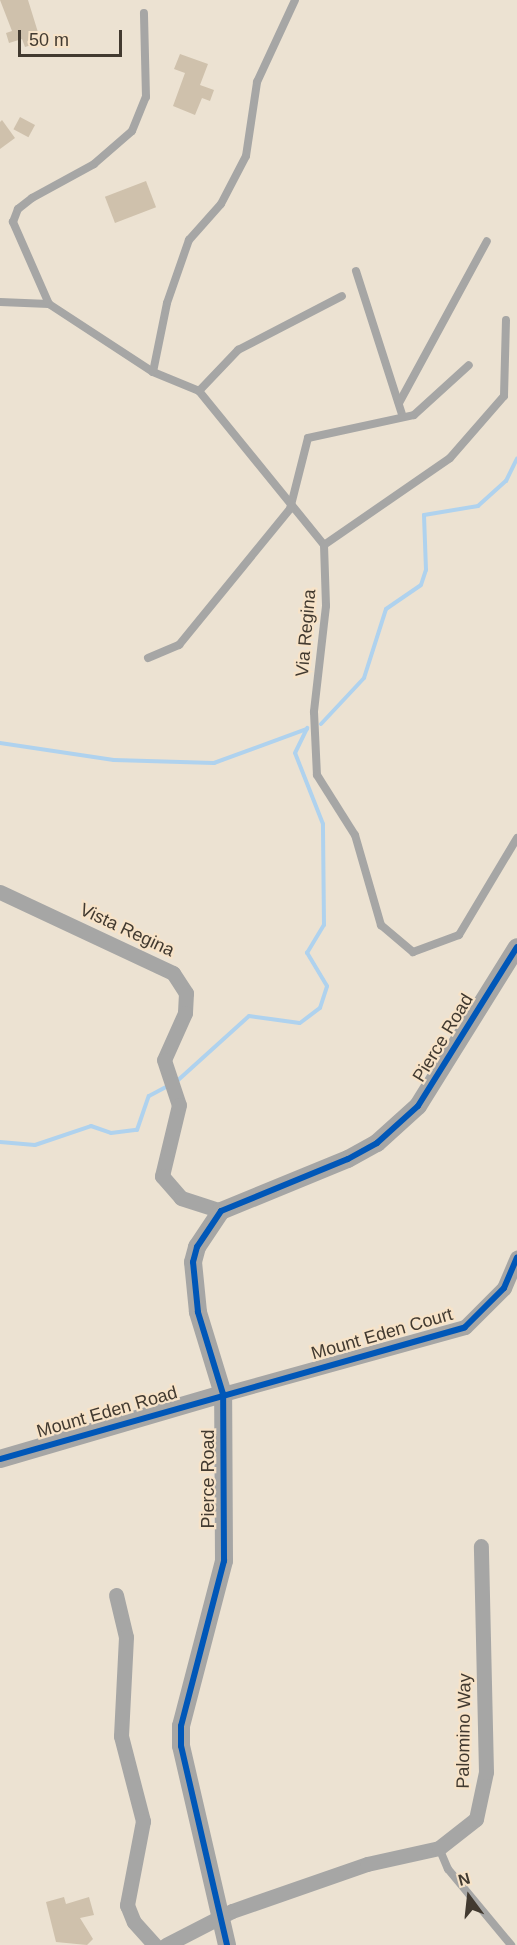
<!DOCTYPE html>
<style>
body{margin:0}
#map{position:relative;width:517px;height:1945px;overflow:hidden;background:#ece2d2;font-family:Helvetica,sans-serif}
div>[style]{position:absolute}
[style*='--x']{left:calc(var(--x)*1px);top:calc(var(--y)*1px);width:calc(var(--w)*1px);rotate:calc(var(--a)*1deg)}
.stream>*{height:4px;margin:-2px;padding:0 2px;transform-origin:2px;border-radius:2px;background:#afd2ee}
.building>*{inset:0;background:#cfc1ac;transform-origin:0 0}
.service>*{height:8px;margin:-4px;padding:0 4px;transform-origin:4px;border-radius:4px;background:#a6a6a5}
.minor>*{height:15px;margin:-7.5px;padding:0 7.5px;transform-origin:7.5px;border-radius:7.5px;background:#a6a6a5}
.tertiary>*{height:18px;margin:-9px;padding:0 9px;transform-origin:9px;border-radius:9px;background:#a6a6a5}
.cycleway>*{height:6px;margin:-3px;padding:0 3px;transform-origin:3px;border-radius:3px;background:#0057b8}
span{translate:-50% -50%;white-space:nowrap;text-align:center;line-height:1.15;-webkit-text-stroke:4.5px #f7e3c8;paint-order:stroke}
.street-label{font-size:18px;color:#423a30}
.north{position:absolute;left:439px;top:1867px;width:60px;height:60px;-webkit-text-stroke:4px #f7e3c8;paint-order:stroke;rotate:345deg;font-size:16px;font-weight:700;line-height:24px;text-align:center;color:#423a30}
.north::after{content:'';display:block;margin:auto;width:21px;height:27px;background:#423a30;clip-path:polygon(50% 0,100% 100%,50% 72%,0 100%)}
.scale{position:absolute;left:18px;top:30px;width:104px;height:27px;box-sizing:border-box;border:3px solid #423a30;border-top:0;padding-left:8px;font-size:18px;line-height:21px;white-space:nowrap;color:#423a30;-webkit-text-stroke:4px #f7e3c8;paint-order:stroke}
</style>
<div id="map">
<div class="stream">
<div style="--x:321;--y:724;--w:63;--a:-46.9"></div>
<div style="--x:364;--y:678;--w:72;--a:-72.3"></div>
<div style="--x:386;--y:609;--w:42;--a:-34.4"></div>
<div style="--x:421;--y:585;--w:16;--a:-72"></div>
<div style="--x:426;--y:570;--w:55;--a:-92.1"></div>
<div style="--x:424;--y:515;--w:55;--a:-9.5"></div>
<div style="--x:478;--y:506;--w:38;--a:-42"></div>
<div style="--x:506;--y:481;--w:25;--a:-64"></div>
<div style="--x:0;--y:743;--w:115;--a:8.5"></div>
<div style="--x:114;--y:760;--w:100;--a:1.7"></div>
<div style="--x:214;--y:763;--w:99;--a:-20.1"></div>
<div style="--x:176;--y:1082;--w:98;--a:-42.1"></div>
<div style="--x:249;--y:1016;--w:51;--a:7.8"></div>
<div style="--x:300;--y:1023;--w:25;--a:-37"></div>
<div style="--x:320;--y:1008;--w:23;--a:-72"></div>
<div style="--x:327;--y:986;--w:39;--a:-121"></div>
<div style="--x:307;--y:953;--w:33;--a:-59"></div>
<div style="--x:324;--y:925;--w:101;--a:-90.6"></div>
<div style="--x:323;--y:824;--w:76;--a:-111.5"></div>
<div style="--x:295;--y:753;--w:28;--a:-64"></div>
<div style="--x:0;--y:1142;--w:35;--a:5"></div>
<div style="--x:35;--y:1145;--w:59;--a:-18.7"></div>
<div style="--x:91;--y:1126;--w:21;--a:19"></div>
<div style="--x:111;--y:1133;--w:26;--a:-7"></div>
<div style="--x:137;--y:1130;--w:36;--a:-71"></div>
<div style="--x:149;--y:1096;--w:24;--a:-28"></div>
</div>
<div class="building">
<div style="clip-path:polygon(0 0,28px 0,41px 42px,25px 47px,22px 39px,9px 43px,6px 33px,12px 31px)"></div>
<div style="clip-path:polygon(180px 54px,208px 64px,200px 85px,214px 90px,210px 101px,202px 98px,195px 115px,173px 106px,185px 73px,174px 69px)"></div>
<div style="left:20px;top:117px;width:17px;height:14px;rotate:28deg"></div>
<div style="clip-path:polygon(2px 120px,15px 138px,0 149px,0 122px)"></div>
<div style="left:146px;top:181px;width:28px;height:44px;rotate:69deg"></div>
<div style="clip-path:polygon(64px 1897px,66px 1904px,89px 1897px,94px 1915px,80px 1918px,93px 1939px,87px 1945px,56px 1942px,46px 1902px)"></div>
</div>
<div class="service">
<div style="--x:356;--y:271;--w:153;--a:72.2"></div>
<div style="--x:0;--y:302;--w:49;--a:2.3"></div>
<div style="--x:49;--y:304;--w:124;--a:33.2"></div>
<div style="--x:153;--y:372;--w:50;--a:22.4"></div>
<div style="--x:199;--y:391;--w:198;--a:50.9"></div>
<div style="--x:324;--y:545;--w:61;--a:88.1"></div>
<div style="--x:326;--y:606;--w:107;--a:96.5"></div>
<div style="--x:314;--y:712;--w:63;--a:87.3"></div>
<div style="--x:317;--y:775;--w:71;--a:57.7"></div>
<div style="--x:355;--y:835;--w:94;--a:73.9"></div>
<div style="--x:381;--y:925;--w:42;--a:40.2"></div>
<div style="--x:413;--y:952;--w:49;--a:-20.3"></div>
<div style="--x:459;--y:935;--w:113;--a:-59.1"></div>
<div style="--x:49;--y:304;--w:90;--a:-113.7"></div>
<div style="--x:13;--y:222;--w:14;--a:-69"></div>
<div style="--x:18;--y:209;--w:18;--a:-38"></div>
<div style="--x:32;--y:198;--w:71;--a:-28.7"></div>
<div style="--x:94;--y:164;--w:50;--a:-41"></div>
<div style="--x:132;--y:131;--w:37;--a:-68"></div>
<div style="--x:146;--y:97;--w:84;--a:-91.4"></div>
<div style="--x:153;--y:372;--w:70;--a:-78.5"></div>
<div style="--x:167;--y:303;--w:67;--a:-70.8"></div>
<div style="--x:189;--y:240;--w:48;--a:-48.4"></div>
<div style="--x:221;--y:204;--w:54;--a:-62.5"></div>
<div style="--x:246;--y:156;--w:75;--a:-81.5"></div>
<div style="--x:257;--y:82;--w:90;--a:-65.1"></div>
<div style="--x:199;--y:391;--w:57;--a:-46.4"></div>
<div style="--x:238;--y:350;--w:117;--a:-27.4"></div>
<div style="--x:399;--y:403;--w:184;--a:-61.5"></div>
<div style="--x:324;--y:545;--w:153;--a:-34.6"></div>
<div style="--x:450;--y:458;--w:82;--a:-48.9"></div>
<div style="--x:504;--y:396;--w:76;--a:-88.5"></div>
<div style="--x:148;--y:658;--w:34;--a:-23"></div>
<div style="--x:179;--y:645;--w:176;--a:-50.8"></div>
<div style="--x:290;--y:509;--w:73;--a:-75.8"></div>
<div style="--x:308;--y:438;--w:108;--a:-12.2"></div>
<div style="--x:414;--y:415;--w:74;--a:-42.3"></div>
<div style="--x:439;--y:1848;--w:23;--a:67"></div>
<div style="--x:448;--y:1869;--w:99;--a:50.3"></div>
</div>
<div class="minor">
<div style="--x:0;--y:892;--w:191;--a:25.1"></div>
<div style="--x:173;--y:973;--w:24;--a:57"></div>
<div style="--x:186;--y:993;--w:20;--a:93"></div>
<div style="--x:185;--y:1013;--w:51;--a:114.1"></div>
<div style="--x:164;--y:1060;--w:47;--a:71.6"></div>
<div style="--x:179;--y:1105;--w:73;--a:103.5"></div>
<div style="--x:162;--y:1176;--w:29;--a:49"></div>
<div style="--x:181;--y:1198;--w:42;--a:18"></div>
<div style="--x:223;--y:1394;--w:251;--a:-15.5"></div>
<div style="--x:465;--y:1327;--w:55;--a:-45"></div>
<div style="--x:504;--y:1288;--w:33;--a:-67"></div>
<div style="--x:116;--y:1595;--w:43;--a:76.6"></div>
<div style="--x:126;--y:1637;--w:99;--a:92.9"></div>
<div style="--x:121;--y:1736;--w:88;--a:75.5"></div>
<div style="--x:143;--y:1821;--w:86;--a:100.8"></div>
<div style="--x:127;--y:1905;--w:18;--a:68"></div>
<div style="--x:134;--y:1922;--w:31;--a:48"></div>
<div style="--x:166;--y:1945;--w:74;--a:-27.3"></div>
<div style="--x:232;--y:1911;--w:143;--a:-19.2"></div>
<div style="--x:367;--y:1864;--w:74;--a:-12.5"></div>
<div style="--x:439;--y:1848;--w:47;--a:-38.1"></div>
<div style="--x:476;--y:1819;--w:48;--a:-78"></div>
<div style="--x:486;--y:1772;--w:226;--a:-91.3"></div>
</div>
<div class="tertiary">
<div style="--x:0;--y:1459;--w:232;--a:-16.3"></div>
<div style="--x:227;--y:1945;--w:204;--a:-103"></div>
<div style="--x:181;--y:1746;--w:20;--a:-90"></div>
<div style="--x:181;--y:1726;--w:171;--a:-75.4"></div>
<div style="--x:224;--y:1561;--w:167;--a:-90.3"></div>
<div style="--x:223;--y:1394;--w:86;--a:-107"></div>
<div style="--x:198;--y:1312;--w:50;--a:-95.7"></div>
<div style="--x:193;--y:1262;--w:16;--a:-75"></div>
<div style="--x:197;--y:1247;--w:43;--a:-56.3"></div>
<div style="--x:221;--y:1211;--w:137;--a:-22.3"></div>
<div style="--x:348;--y:1159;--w:33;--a:-29"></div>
<div style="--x:377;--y:1143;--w:55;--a:-42.1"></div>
<div style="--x:418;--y:1106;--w:187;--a:-58.1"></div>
</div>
<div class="cycleway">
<div style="--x:0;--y:1459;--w:483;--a:-15.8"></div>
<div style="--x:465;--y:1327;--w:55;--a:-45"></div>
<div style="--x:504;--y:1288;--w:33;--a:-67"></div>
<div style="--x:227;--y:1945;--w:204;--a:-103"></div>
<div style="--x:181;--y:1746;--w:20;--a:-90"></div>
<div style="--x:181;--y:1726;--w:171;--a:-75.4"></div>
<div style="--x:224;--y:1561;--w:167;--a:-90.3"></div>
<div style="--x:223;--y:1394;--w:86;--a:-107"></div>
<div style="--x:198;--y:1312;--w:50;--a:-95.7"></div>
<div style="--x:193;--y:1262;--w:16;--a:-75"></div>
<div style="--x:197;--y:1247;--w:43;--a:-56.3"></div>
<div style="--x:221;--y:1211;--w:137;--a:-22.3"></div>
<div style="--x:348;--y:1159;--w:33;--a:-29"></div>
<div style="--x:377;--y:1143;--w:55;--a:-42.1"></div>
<div style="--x:418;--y:1106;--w:187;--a:-58.1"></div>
</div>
<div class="street-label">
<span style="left:306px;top:633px;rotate:-85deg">Via Regina</span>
<span style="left:127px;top:930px;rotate:25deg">Vista Regina</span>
<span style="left:443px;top:1038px;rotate:-59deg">Pierce Road</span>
<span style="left:382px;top:1334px;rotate:-16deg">Mount Eden Court</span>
<span style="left:107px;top:1412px;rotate:-16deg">Mount Eden Road</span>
<span style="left:208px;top:1479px;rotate:-90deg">Pierce Road</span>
<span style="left:464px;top:1731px;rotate:-89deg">Palomino Way</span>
</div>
<div class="north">N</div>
<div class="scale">50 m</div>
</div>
